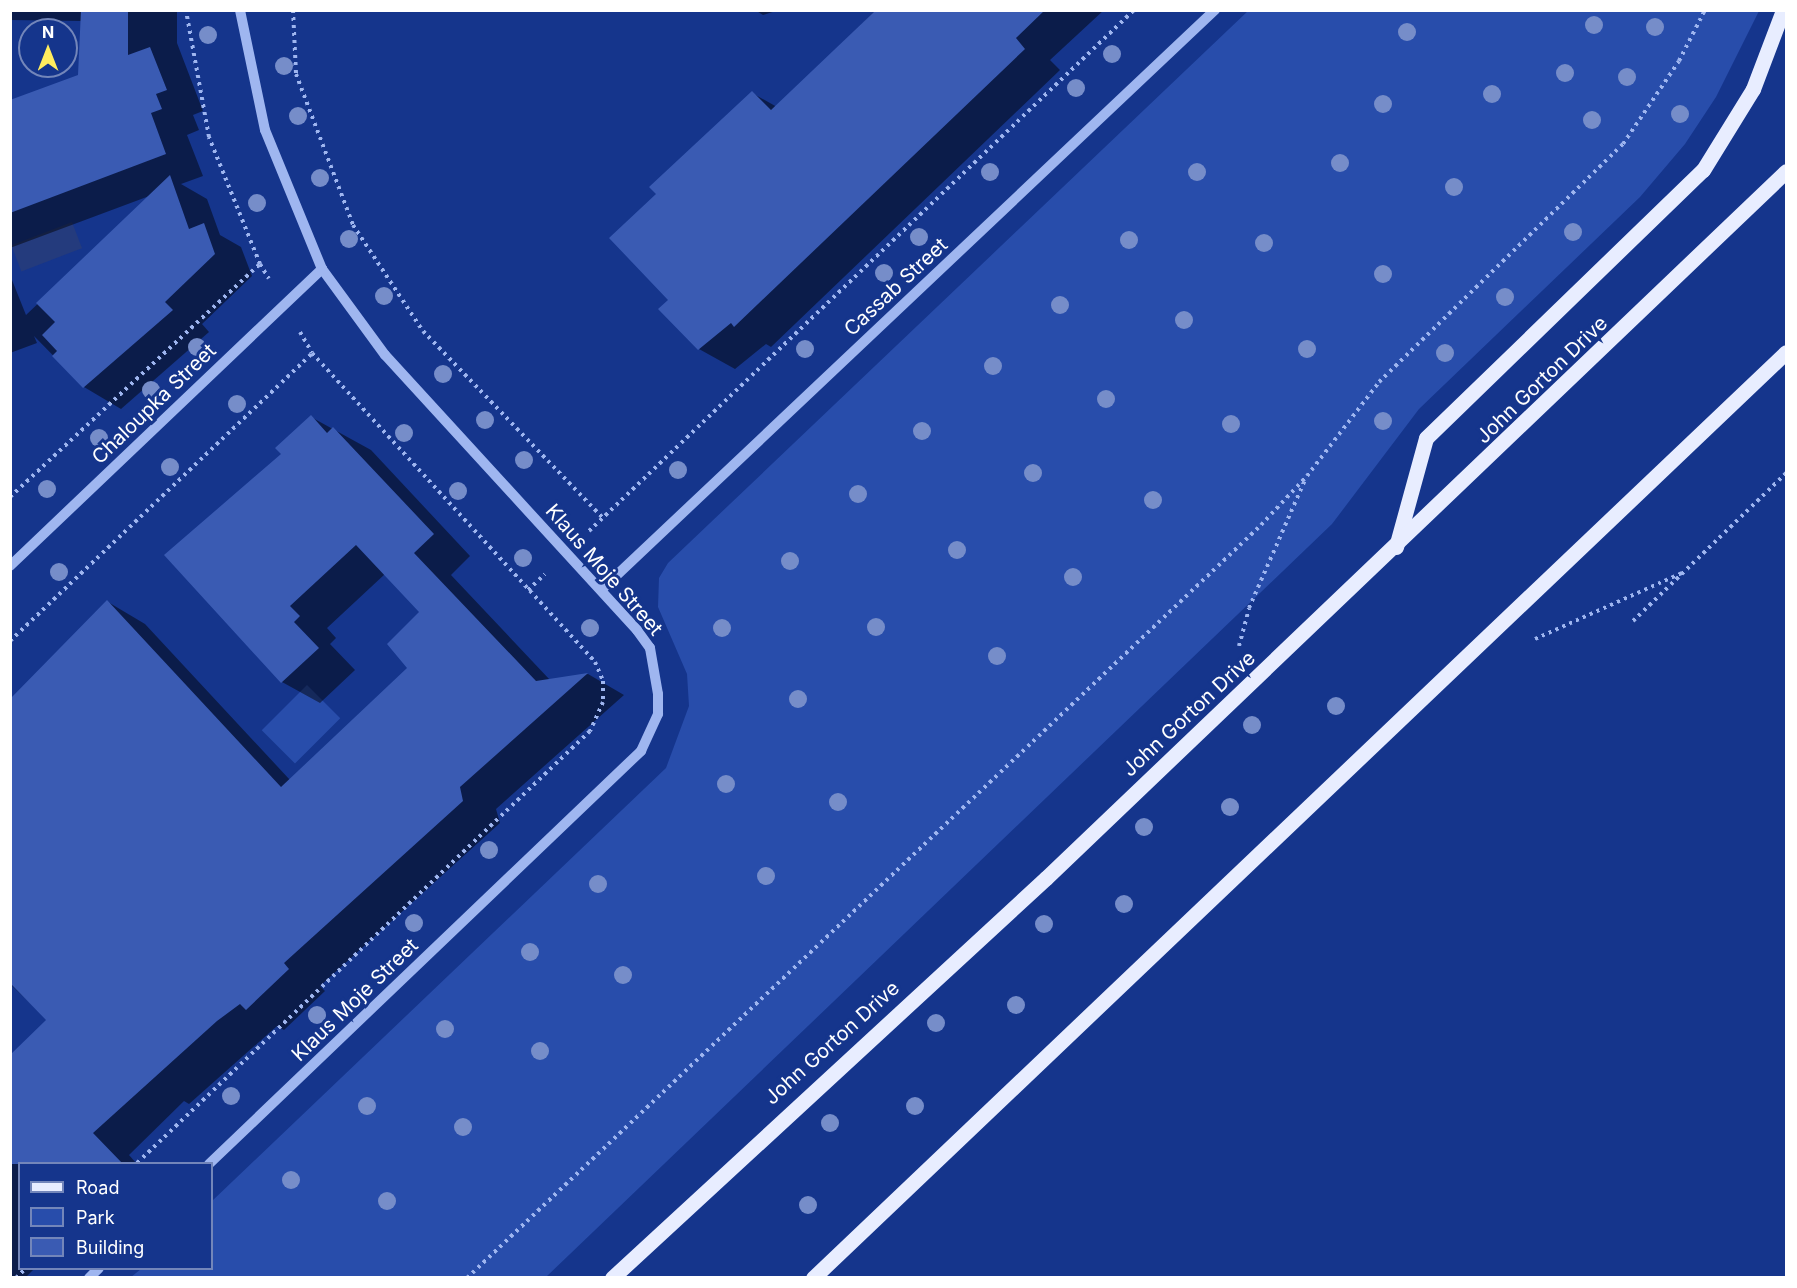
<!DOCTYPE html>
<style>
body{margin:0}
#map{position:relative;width:1797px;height:1288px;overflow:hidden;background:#15358c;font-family:Inter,sans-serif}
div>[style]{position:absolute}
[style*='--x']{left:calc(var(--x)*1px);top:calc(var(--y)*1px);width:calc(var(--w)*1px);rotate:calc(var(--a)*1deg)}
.green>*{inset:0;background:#284dab;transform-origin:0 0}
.water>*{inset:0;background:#243b7d;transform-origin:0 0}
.shadow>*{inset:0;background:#0007}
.building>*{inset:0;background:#3a5bb3}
.path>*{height:4px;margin-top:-2px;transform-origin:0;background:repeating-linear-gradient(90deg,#9fb6f0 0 3px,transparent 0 7.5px)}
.minor>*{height:10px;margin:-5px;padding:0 5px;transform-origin:5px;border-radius:5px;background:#9fb6f0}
.major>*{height:15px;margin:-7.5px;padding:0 7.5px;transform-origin:7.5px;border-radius:7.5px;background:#e8edff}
.trees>*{width:18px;height:18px;margin:-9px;border-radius:50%;background:#768dc9}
span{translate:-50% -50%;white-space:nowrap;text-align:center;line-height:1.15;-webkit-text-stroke:6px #15358c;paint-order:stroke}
.street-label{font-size:20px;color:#fff}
.frame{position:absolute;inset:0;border:12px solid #fff;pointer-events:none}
.legend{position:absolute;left:18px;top:1162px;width:195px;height:108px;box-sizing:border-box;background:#15358c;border:2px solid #7386ba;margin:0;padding:8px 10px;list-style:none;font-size:18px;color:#fff}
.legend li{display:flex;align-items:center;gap:12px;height:30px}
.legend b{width:30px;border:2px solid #7386ba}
.north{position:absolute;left:18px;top:18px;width:60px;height:60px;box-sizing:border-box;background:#15358c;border:2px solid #7386ba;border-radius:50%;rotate:0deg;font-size:16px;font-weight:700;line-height:24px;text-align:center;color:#fff}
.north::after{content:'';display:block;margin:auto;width:21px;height:27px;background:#ffec5e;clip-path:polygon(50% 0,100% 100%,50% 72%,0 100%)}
</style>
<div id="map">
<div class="green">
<div style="clip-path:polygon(1249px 10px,1759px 11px,1716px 97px,1685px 144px,1640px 197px,1419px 409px,1332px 524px,546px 1277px,131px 1277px,141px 1269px,212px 1268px,212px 1201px,666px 768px,689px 706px,687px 674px,658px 607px,659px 578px,668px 563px)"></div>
<div style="left:307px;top:685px;width:47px;height:64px;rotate:45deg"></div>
</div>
<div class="water">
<div style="left:72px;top:222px;width:28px;height:65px;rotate:69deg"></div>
</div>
<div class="shadow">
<div style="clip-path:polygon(10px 10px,177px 10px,177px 43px,203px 111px,193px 115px,199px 130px,187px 135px,203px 176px,181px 184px,207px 199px,220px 235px,241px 247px,252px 276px,202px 324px,209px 332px,121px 409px,84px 387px,34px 336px,37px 343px,10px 353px,10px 275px,26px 315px,152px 195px,10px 248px,10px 102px,80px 76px,82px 21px,10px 20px)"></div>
<div style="clip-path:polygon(755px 10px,779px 10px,763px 15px)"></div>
<div style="clip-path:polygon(876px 10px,1104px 10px,1050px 60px,1060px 70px,771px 347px,766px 344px,735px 369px,699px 349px,670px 300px,658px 194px,752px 93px,777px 107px)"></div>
<div style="clip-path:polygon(311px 417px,371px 450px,470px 556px,451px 575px,550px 680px,588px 674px,624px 695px,496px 809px,500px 823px,320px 986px,325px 991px,284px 1030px,277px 1026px,189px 1104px,184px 1101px,129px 1155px,137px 1164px,20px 1164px,20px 1268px,35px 1268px,25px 1278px,10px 1278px,10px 1057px,48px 1020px,10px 984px,10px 701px,108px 602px,145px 624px,290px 780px,409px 668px,421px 612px,385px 574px,327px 628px,336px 638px,330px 644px,355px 670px,320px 703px,282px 682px,283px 455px)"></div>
</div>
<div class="building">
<div style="clip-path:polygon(81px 10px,128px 10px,128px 55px,150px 47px,167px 90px,156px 94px,162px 109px,151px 113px,166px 154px,10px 213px,10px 100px,78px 75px)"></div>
<div style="clip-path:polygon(876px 10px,1045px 10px,1016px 38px,1025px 49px,734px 327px,731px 323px,698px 350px,658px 309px,668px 300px,609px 238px,656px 194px,649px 187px,752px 91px,771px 110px)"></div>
<div style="clip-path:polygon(170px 175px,189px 229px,204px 223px,215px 254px,165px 302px,173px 310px,83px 388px,52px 356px,57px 351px,42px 335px,55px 322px,36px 303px)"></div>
<div style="clip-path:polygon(311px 415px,327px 433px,333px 427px,434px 534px,414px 553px,536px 681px,588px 673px,460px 787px,463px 801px,284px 963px,289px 969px,246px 1010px,240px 1004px,217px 1021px,93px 1133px,123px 1164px,10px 1164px,10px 1055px,46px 1020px,10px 983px,10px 699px,107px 600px,281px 787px,407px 668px,387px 644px,419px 612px,356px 545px,290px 606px,300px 616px,294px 622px,319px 648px,281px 683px,164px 555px,281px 454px,275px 448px)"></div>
</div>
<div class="path">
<div style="--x:293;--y:10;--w:64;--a:87.3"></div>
<div style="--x:296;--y:74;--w:161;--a:69.3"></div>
<div style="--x:353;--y:225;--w:127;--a:56.6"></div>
<div style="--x:423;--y:331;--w:260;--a:46.1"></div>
<div style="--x:260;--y:264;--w:17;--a:59"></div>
<div style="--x:300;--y:332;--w:24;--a:60"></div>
<div style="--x:10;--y:497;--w:342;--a:-43"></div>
<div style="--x:260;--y:264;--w:137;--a:-111.9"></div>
<div style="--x:209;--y:137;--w:129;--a:-100.3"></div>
<div style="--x:589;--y:531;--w:754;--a:-43.71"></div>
<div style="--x:528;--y:590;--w:23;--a:-43"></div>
<div style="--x:1633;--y:621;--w:213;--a:-44"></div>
<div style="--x:1535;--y:639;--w:161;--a:-24.2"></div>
<div style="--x:10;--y:641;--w:417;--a:-43.6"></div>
<div style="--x:312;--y:353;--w:419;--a:47.5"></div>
<div style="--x:595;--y:662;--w:21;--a:67"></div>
<div style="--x:603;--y:681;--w:21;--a:90"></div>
<div style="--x:603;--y:702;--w:32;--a:114"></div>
<div style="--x:590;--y:731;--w:627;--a:136.36"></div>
<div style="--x:1239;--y:646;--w:39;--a:-75"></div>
<div style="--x:1249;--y:608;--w:140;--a:-66.4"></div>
<div style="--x:16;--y:1278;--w:14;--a:-45"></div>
<div style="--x:467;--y:1278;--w:1094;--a:-43.48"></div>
<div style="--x:1261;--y:525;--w:67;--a:-46.8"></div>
<div style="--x:1307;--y:476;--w:118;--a:-52.5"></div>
<div style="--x:1379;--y:382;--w:341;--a:-44.3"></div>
<div style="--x:1623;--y:144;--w:100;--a:-56"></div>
<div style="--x:1679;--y:61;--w:57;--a:-63"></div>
</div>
<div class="minor">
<div style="--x:10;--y:566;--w:431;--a:-43.6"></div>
<div style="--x:601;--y:590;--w:845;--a:-43.37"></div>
<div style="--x:209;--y:1164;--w:598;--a:-43.71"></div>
<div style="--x:641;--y:751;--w:41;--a:-65.3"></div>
<div style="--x:658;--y:714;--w:20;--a:-90"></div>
<div style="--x:658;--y:694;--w:47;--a:-99.9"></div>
<div style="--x:650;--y:648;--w:22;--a:-126"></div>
<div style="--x:637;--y:630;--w:373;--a:-132.5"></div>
<div style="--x:385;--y:355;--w:107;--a:-126.2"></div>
<div style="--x:322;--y:269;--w:150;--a:-112.3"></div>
<div style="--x:265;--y:130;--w:123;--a:-101.8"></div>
<div style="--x:89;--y:1278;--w:14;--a:-45"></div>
</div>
<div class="major">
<div style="--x:1396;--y:547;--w:113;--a:-74.6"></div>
<div style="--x:1426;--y:438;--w:385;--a:-44.1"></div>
<div style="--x:1703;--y:170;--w:95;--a:-58.3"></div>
<div style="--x:1753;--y:89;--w:85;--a:-69.2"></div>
<div style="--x:612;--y:1278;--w:590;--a:-42.67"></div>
<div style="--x:1046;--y:878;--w:1023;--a:-43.69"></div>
<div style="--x:813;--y:1278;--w:1343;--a:-43.58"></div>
</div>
<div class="trees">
<div style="left:1594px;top:25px"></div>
<div style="left:1655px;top:27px"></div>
<div style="left:1407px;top:32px"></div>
<div style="left:208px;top:35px"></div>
<div style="left:1112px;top:54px"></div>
<div style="left:284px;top:66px"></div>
<div style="left:1565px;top:73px"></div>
<div style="left:1627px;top:77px"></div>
<div style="left:1076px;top:88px"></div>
<div style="left:1492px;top:94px"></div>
<div style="left:1383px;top:104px"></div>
<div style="left:1680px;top:114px"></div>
<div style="left:298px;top:116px"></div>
<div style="left:1592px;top:120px"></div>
<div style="left:1340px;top:163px"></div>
<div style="left:990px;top:172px"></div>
<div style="left:1197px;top:172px"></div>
<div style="left:320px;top:178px"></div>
<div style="left:1454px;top:187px"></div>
<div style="left:257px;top:203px"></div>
<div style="left:1573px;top:232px"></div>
<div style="left:919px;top:237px"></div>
<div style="left:349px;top:239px"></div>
<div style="left:1129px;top:240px"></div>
<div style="left:1264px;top:243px"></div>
<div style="left:884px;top:273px"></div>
<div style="left:1383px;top:274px"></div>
<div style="left:384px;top:296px"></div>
<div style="left:1505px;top:297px"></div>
<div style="left:1060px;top:305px"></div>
<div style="left:1184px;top:320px"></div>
<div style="left:197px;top:347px"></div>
<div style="left:805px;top:349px"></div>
<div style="left:1307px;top:349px"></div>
<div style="left:1445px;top:353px"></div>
<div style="left:993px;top:366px"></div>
<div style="left:443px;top:374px"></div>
<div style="left:151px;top:390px"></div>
<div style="left:1106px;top:399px"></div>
<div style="left:237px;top:404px"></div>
<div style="left:485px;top:420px"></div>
<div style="left:1383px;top:421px"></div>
<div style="left:1231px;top:424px"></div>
<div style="left:922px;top:431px"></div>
<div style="left:404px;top:433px"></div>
<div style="left:99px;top:438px"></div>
<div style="left:524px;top:460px"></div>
<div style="left:170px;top:467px"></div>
<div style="left:678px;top:470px"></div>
<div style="left:1033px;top:473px"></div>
<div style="left:47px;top:489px"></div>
<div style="left:458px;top:491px"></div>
<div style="left:858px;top:494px"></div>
<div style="left:1153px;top:500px"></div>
<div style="left:957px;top:550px"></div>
<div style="left:523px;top:558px"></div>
<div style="left:790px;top:561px"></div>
<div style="left:59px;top:572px"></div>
<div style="left:1073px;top:577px"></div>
<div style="left:876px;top:627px"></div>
<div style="left:590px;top:628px"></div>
<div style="left:722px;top:628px"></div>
<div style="left:997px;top:656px"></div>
<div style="left:798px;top:699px"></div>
<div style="left:1336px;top:706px"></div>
<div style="left:1252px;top:725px"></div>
<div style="left:726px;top:784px"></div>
<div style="left:838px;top:802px"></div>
<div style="left:1230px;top:807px"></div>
<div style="left:1144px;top:827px"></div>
<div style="left:489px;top:850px"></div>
<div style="left:766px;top:876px"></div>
<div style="left:598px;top:884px"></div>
<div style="left:1124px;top:904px"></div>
<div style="left:414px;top:923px"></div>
<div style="left:1044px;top:924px"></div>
<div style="left:530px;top:952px"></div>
<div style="left:623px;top:975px"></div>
<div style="left:1016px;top:1005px"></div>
<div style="left:317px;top:1015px"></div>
<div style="left:936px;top:1023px"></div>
<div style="left:445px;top:1029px"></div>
<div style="left:540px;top:1051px"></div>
<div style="left:231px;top:1096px"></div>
<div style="left:367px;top:1106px"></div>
<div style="left:915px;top:1106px"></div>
<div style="left:830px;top:1123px"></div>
<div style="left:463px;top:1127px"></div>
<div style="left:291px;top:1180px"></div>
<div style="left:387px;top:1201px"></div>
<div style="left:808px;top:1205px"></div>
</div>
<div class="street-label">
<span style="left:896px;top:287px;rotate:-43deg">Cassab Street</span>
<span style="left:1542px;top:380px;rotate:-44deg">John Gorton Drive</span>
<span style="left:154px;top:404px;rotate:-44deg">Chaloupka Street</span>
<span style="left:604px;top:570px;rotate:49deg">Klaus Moje Street</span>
<span style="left:1189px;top:714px;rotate:-43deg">John Gorton Drive</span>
<span style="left:355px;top:1000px;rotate:-44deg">Klaus Moje Street</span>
<span style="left:832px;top:1043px;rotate:-42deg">John Gorton Drive</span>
</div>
<div class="frame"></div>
<ul class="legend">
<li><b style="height:8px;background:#e8edff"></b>Road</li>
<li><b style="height:16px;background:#284dab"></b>Park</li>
<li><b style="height:16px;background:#3a5bb3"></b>Building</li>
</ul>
<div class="north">N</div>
</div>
